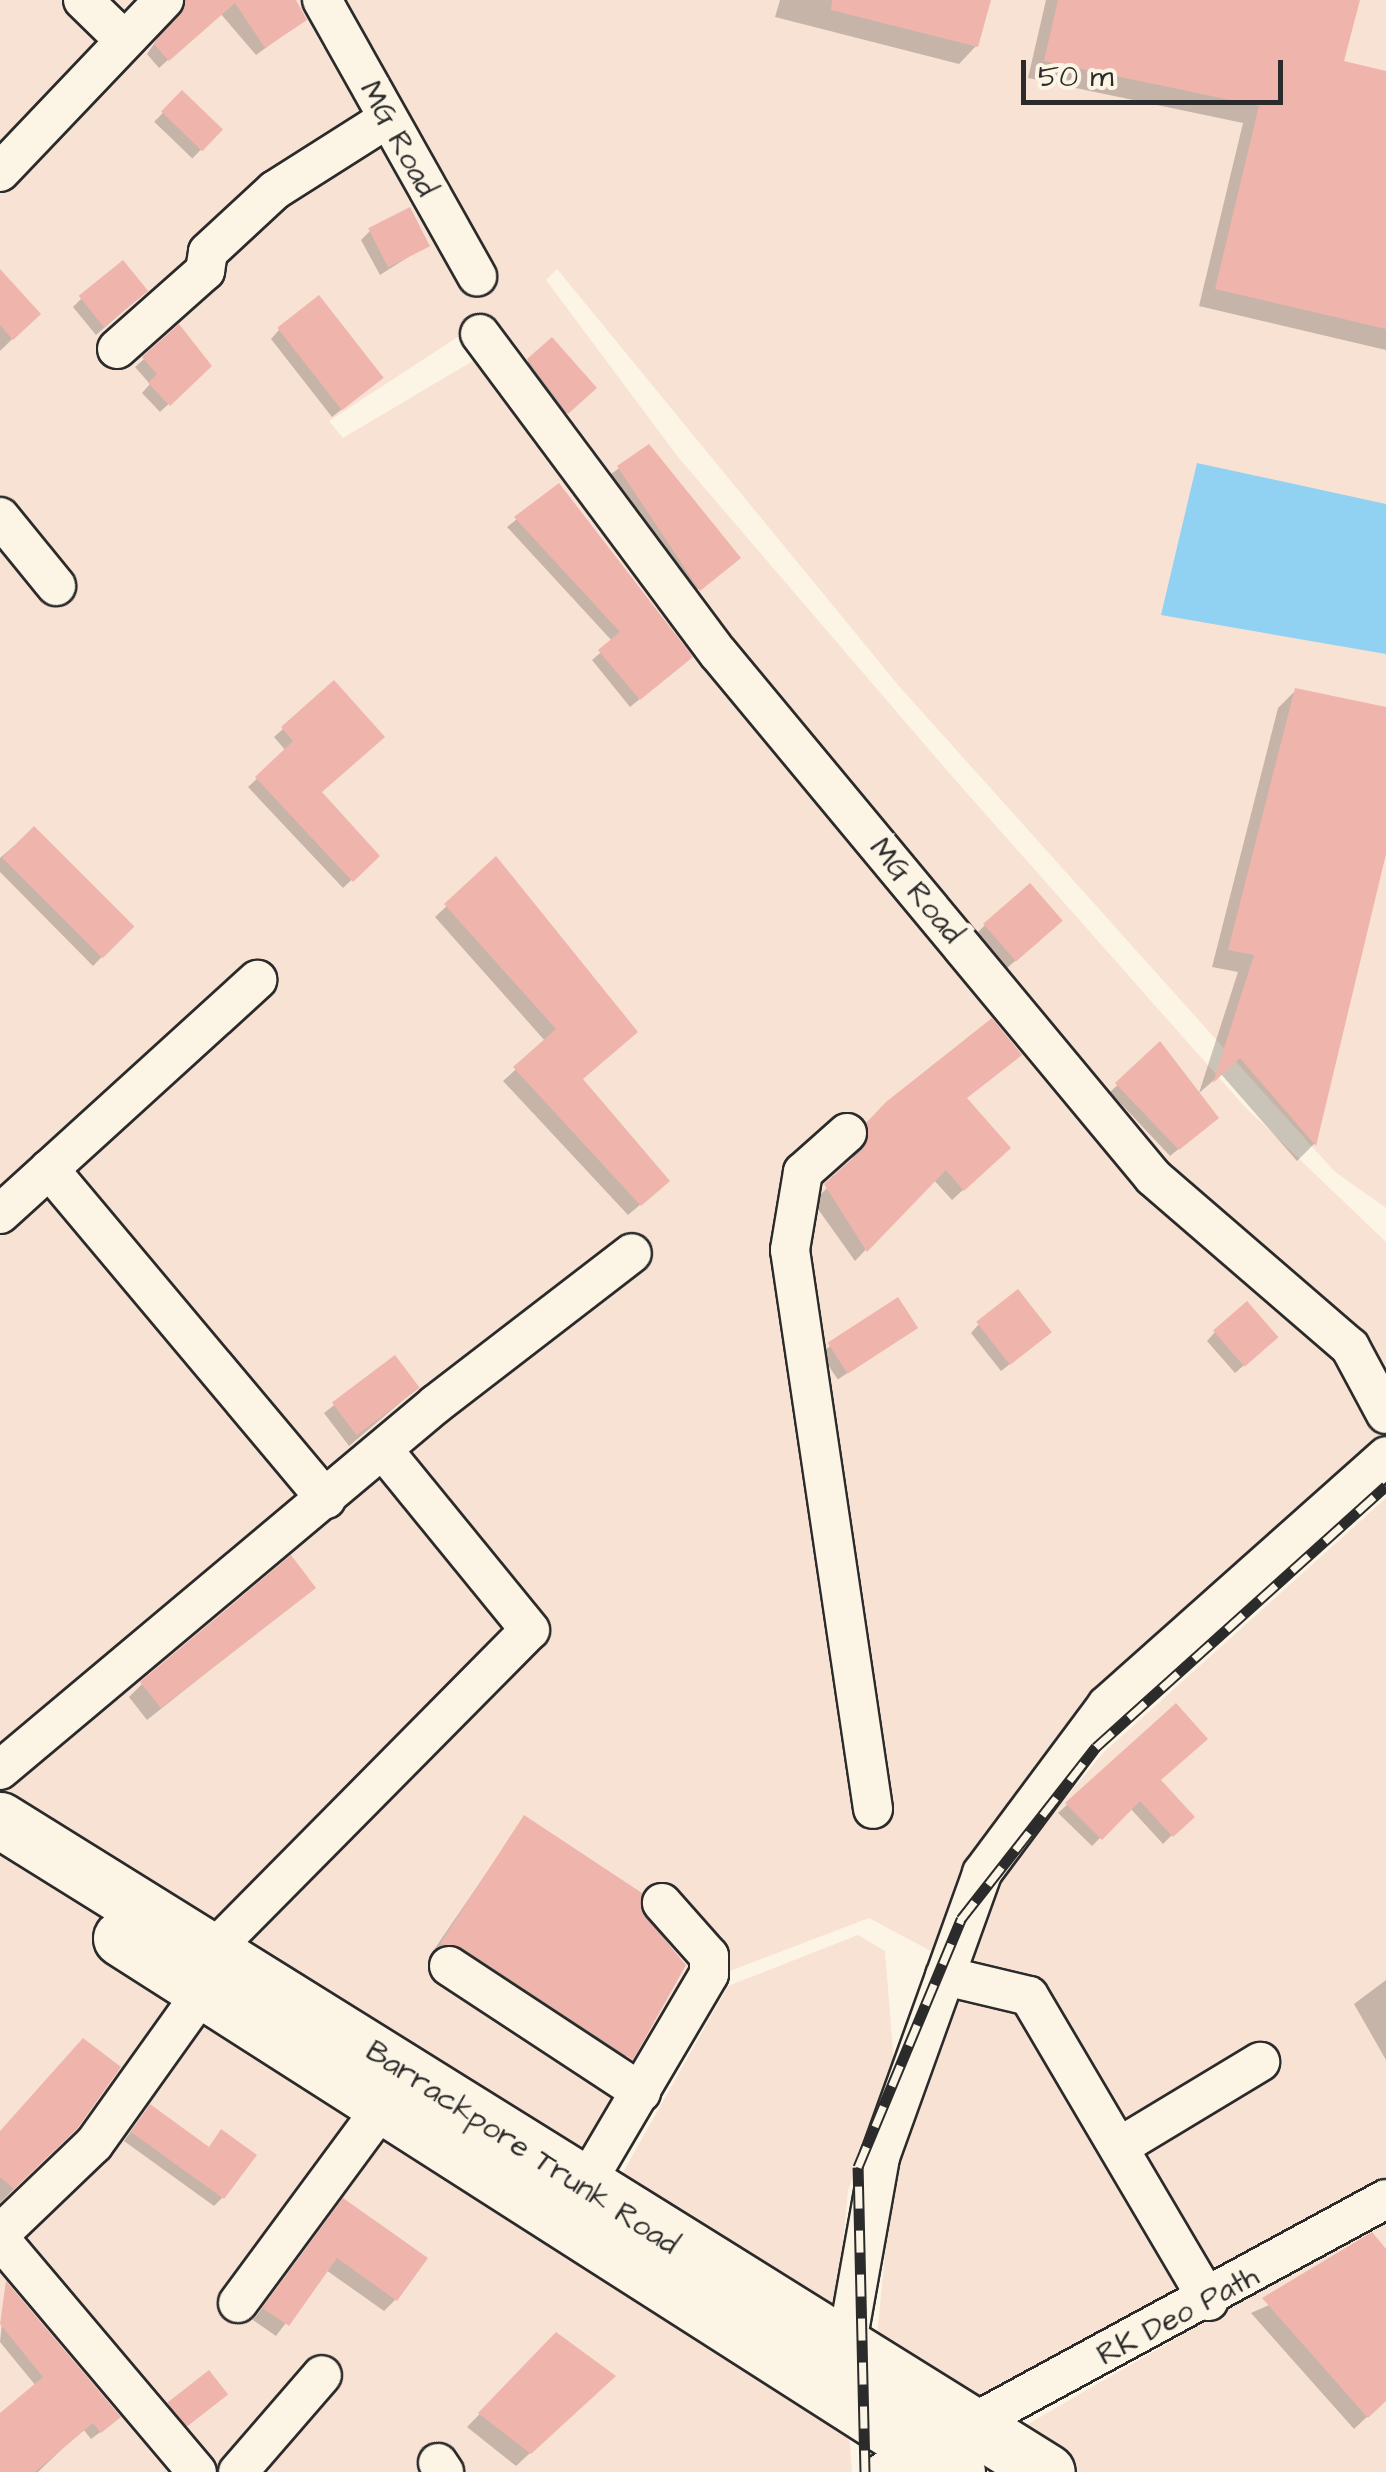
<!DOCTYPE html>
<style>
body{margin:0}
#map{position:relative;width:1386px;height:2472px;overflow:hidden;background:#fcf5e5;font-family:"Architects Daughter",sans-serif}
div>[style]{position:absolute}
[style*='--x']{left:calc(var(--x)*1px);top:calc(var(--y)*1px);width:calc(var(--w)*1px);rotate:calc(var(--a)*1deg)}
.built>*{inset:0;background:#f8e2d4}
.water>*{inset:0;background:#91d1f2}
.shadow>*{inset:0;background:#0003;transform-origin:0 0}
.building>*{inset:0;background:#efb5ac;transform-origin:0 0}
.roads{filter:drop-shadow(2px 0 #2b2b2b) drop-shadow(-2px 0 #2b2b2b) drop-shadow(0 2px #2b2b2b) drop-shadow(0 -2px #2b2b2b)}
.street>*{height:38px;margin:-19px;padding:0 19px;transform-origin:19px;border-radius:19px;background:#fcf5e5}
.primary>*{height:55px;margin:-27.5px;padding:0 27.5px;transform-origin:27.5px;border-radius:27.5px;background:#fcf5e5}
.rail>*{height:11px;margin-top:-5.5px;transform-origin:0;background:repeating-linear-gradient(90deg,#fcf5e5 0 22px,#2b2b2b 0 44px);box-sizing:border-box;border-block:2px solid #2b2b2b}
span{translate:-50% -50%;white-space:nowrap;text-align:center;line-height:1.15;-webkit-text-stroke:10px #fcf5e5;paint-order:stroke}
.street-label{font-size:30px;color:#2b2b2b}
.scale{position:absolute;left:1021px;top:60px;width:262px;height:45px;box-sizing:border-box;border:5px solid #2b2b2b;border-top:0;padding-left:12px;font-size:30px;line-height:35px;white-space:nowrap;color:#2b2b2b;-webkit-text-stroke:8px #fcf5e5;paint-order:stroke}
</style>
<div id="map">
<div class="built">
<div style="clip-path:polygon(evenodd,0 0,1386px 0,1386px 1208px,1334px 1171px,898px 685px,557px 269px,546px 280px,678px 457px,950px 774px,1245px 1107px,1386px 1242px,1386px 1436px,1161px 1639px,968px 1859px,931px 1951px,869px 1918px,709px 1979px,589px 2179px,0 1804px,0 0,470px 329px,576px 446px,549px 464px,476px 359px,343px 438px,329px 421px,470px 329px,0 0,792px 1161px,818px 1191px,807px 1274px,792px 1161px)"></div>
<div style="clip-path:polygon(1386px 1498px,1386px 2177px,966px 2426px,874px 2368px,895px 2151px,985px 1895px,1103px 1753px)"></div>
<div style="clip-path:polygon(0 1843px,200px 1973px,86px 2146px,0 2218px)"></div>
<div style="clip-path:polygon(858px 1935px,885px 1951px,894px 2064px,848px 2190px,834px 2338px,608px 2199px,728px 1986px)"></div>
<div style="clip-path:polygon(220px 1982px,846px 2394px,852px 2472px,0 2472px,0 2243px,106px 2161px)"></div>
<div style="clip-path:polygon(1386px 2217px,1386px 2472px,1046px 2472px,997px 2442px)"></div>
</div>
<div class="water">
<div style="clip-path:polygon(1197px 463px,1386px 504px,1386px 654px,1161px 615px)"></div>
</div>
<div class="shadow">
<div style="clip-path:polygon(184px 0,292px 0,304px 20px,256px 55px,220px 13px,159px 68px,147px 54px)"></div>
<div style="clip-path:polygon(780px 0,989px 0,976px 46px,959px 64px,775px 17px)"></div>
<div style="clip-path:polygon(1046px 0,1357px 0,1341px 62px,1386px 74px,1386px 350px,1199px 306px,1243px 123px,1028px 78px)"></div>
<div style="left:182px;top:93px;width:53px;height:40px;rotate:44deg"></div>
<div style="clip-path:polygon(370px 231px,427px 245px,380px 275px,361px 240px)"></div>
<div style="clip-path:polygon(0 276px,38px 314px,0 351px)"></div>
<div style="clip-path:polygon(81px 299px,136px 300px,96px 335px,73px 307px)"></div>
<div style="clip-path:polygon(279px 330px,371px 386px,332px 417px,271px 339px)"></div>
<div style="left:551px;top:341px;width:64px;height:42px;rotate:48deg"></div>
<div style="clip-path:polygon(144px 359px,209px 366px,160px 412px,142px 393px,150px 384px,135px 367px)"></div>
<div style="left:648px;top:448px;width:144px;height:48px;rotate:55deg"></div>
<div style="clip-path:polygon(558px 486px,681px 665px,630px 707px,592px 660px,613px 642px,507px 527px)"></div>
<div style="clip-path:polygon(334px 683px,319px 793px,377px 856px,343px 888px,248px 787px,286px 751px,274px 737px)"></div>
<div style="clip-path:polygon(1296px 690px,1386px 709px,1386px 843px,1314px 1144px,1297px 1161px,1221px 1074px,1199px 1093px,1238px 972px,1212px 967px,1278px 708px)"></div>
<div style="clip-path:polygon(34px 829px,131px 927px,93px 966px,0 872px,0 858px)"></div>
<div style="clip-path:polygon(496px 860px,580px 1080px,655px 1192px,628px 1215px,503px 1081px,546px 1042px,435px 917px)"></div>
<div style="clip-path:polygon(985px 925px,1052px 929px,1007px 968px,976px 934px)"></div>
<div style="clip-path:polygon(1160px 1045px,1208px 1125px,1170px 1156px,1110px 1092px)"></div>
<div style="clip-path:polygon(965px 1099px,997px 1159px,952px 1200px,933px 1179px,855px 1261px,813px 1202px,852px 1163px,856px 1137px,887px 1104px)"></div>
<div style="left:897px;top:1301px;width:32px;height:93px;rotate:56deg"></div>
<div style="clip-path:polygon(979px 1324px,1041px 1340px,1001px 1371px,971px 1333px)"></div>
<div style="clip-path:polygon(1215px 1332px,1267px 1345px,1235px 1373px,1207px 1341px)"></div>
<div style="clip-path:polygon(394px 1358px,408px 1396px,349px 1446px,324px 1413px)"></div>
<div style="clip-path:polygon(313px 1588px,147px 1720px,129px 1697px,142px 1684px)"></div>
<div style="clip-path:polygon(1176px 1706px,1158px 1780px,1191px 1816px,1163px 1844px,1130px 1808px,1092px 1846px,1058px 1813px)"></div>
<div style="clip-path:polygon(524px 1818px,624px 1884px,684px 1965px,617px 2071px,448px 1960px,429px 1957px)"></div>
<div style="clip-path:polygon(1386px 1980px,1386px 2060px,1354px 2004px)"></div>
<div style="clip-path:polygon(142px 2116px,208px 2149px,222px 2198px,214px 2206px,124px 2141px)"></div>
<div style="clip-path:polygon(75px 2128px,0 2203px,0 2133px)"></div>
<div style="clip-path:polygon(344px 2201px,395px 2300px,384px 2311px,326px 2270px,276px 2336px,253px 2320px)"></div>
<div style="clip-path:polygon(1386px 2253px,1386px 2399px,1354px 2429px,1251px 2313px)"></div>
<div style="clip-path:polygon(6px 2284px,110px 2425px,91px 2439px,83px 2429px,38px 2472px,0 2472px,0 2417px,36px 2386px,0 2342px)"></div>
<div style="clip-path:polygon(557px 2335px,599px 2389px,516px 2466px,467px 2427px)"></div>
<div style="clip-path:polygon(216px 2403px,178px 2433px,161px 2412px,169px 2404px)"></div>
</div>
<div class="building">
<div style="clip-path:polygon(186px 0,296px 0,307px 20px,265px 48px,235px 3px,169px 61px,154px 44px)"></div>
<div style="clip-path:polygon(832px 0,991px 0,978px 47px,831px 10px)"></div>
<div style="clip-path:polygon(1058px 0,1360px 0,1344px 61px,1386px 71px,1386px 329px,1215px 289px,1259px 106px,1044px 61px)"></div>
<div style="left:182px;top:90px;width:57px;height:30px;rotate:44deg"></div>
<div style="left:410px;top:207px;width:44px;height:47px;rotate:63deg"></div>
<div style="left:123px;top:260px;width:40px;height:57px;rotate:51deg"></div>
<div style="clip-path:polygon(0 269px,41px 314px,13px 340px,0 325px)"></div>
<div style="left:319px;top:295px;width:105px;height:53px;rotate:52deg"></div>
<div style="clip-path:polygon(179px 324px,212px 366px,170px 406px,148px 383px,157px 374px,142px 357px)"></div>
<div style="clip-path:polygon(552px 337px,597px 388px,568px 414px,527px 359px)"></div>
<div style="clip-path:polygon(649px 444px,741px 558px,700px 591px,617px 466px)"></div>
<div style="clip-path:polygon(559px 483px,693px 657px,640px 700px,598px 650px,620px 632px,514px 517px)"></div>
<div style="clip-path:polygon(334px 680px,385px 737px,322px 792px,380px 856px,353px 882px,255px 777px,293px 741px,281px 727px)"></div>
<div style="clip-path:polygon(1295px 688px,1386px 707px,1386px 854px,1316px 1146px,1240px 1058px,1213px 1083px,1254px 955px,1228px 950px)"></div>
<div style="left:34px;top:826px;width:142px;height:45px;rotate:45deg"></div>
<div style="clip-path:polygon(496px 856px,638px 1032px,583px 1079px,670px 1181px,641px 1206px,513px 1067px,556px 1029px,444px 904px)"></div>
<div style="left:1030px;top:883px;width:50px;height:62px;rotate:49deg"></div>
<div style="clip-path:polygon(992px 1018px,1022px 1055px,967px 1098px,1011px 1148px,964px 1191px,946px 1170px,867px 1252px,824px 1184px,863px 1149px,866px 1123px,886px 1102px)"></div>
<div style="clip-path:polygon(1160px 1041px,1219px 1118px,1179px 1150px,1115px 1083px)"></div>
<div style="left:1018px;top:1289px;width:55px;height:53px;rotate:52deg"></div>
<div style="left:898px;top:1297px;width:37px;height:84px;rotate:57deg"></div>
<div style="left:1247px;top:1301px;width:48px;height:45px;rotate:49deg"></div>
<div style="left:395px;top:1355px;width:41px;height:79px;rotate:53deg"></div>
<div style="clip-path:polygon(291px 1555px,316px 1588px,161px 1708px,140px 1682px)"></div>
<div style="clip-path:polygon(1176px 1703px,1208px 1739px,1161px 1780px,1195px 1817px,1173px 1837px,1140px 1801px,1102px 1840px,1065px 1803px)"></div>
<div style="clip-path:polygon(524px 1815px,642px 1893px,645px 1917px,686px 1965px,633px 2060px,461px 1947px,440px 1944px)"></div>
<div style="clip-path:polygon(83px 2038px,121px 2067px,77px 2129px,14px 2189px,0 2177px,0 2131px)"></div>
<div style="clip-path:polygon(150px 2104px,209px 2147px,221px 2129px,257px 2155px,224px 2199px,131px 2132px)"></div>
<div style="clip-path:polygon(343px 2198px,428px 2258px,397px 2301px,337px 2258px,289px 2326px,262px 2308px)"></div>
<div style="clip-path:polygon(1372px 2232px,1386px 2249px,1386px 2401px,1368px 2418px,1262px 2298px)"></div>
<div style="clip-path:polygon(6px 2281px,121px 2417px,101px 2433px,93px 2423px,35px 2472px,0 2472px,0 2413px,43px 2377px,0 2324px)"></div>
<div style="clip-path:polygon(556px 2332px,616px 2376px,531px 2454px,478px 2413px)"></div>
<div style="left:209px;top:2370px;width:31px;height:53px;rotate:52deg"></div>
</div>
<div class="roads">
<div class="street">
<div style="--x:83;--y:0;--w:54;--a:44.3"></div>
<div style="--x:322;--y:0;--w:317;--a:60.7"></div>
<div style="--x:0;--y:172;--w:238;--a:-46.4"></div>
<div style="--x:480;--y:334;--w:398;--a:53.3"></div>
<div style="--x:718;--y:653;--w:681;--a:50.3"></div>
<div style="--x:1153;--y:1177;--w:260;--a:40.8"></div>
<div style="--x:1350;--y:1347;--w:76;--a:61.8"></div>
<div style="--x:117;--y:349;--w:118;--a:-41.6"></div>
<div style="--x:205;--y:271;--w:19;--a:-81"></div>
<div style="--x:208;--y:252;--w:91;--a:-42.8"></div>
<div style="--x:275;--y:190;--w:133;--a:-32.4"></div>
<div style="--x:0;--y:517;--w:89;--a:50.9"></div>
<div style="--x:847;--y:1133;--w:59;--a:138.4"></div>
<div style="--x:803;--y:1172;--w:79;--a:99.5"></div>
<div style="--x:790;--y:1250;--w:565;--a:81.55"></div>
<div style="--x:49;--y:1169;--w:431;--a:50"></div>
<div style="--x:0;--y:1214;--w:348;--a:-42.3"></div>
<div style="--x:0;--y:1770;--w:569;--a:-40.01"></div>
<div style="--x:436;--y:1404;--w:247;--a:-37.6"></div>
<div style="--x:213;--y:1950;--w:450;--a:-45.3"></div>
<div style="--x:530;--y:1630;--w:232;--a:-129.2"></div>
<div style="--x:449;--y:1966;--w:230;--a:33.3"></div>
<div style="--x:945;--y:1976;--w:86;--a:13.4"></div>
<div style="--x:1029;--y:1996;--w:354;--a:59.5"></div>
<div style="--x:1119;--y:2147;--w:165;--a:-31.1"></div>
<div style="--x:583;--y:2188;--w:248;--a:-59.5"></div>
<div style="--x:709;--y:1974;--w:18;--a:-90"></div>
<div style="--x:709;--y:1956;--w:71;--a:-131.6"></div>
<div style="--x:0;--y:2234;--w:130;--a:-43.8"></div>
<div style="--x:94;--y:2144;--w:189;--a:-54.5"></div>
<div style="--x:0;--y:2239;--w:305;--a:49.8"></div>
<div style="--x:238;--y:2303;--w:245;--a:-53.6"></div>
<div style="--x:845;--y:2354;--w:200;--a:-79.9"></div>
<div style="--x:880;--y:2157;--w:302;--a:-70.2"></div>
<div style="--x:982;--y:1873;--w:209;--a:-53.3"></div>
<div style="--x:1107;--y:1705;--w:374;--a:-41.7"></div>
<div style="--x:438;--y:2463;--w:11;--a:56"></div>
<div style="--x:238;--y:2472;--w:128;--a:-49.1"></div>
<div style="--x:883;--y:2472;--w:572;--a:-28.49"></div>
</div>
<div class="primary">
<div style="--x:0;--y:1820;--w:1233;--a:31.91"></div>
<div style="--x:121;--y:1938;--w:992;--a:32.57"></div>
</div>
</div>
<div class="rail">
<div style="--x:865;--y:2472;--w:305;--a:-91.3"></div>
<div style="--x:858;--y:2167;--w:269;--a:-67.4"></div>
<div style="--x:961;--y:1919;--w:219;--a:-51.9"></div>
<div style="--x:1096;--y:1747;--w:390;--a:-42"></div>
</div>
<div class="street-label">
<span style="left:398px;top:139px;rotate:61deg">MG Road</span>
<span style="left:916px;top:891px;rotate:50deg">MG Road</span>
<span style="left:522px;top:2148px;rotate:33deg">Barrackpore Trunk Road</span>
<span style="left:1178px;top:2316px;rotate:-28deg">RK Deo Path</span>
</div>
<div class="scale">50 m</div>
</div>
